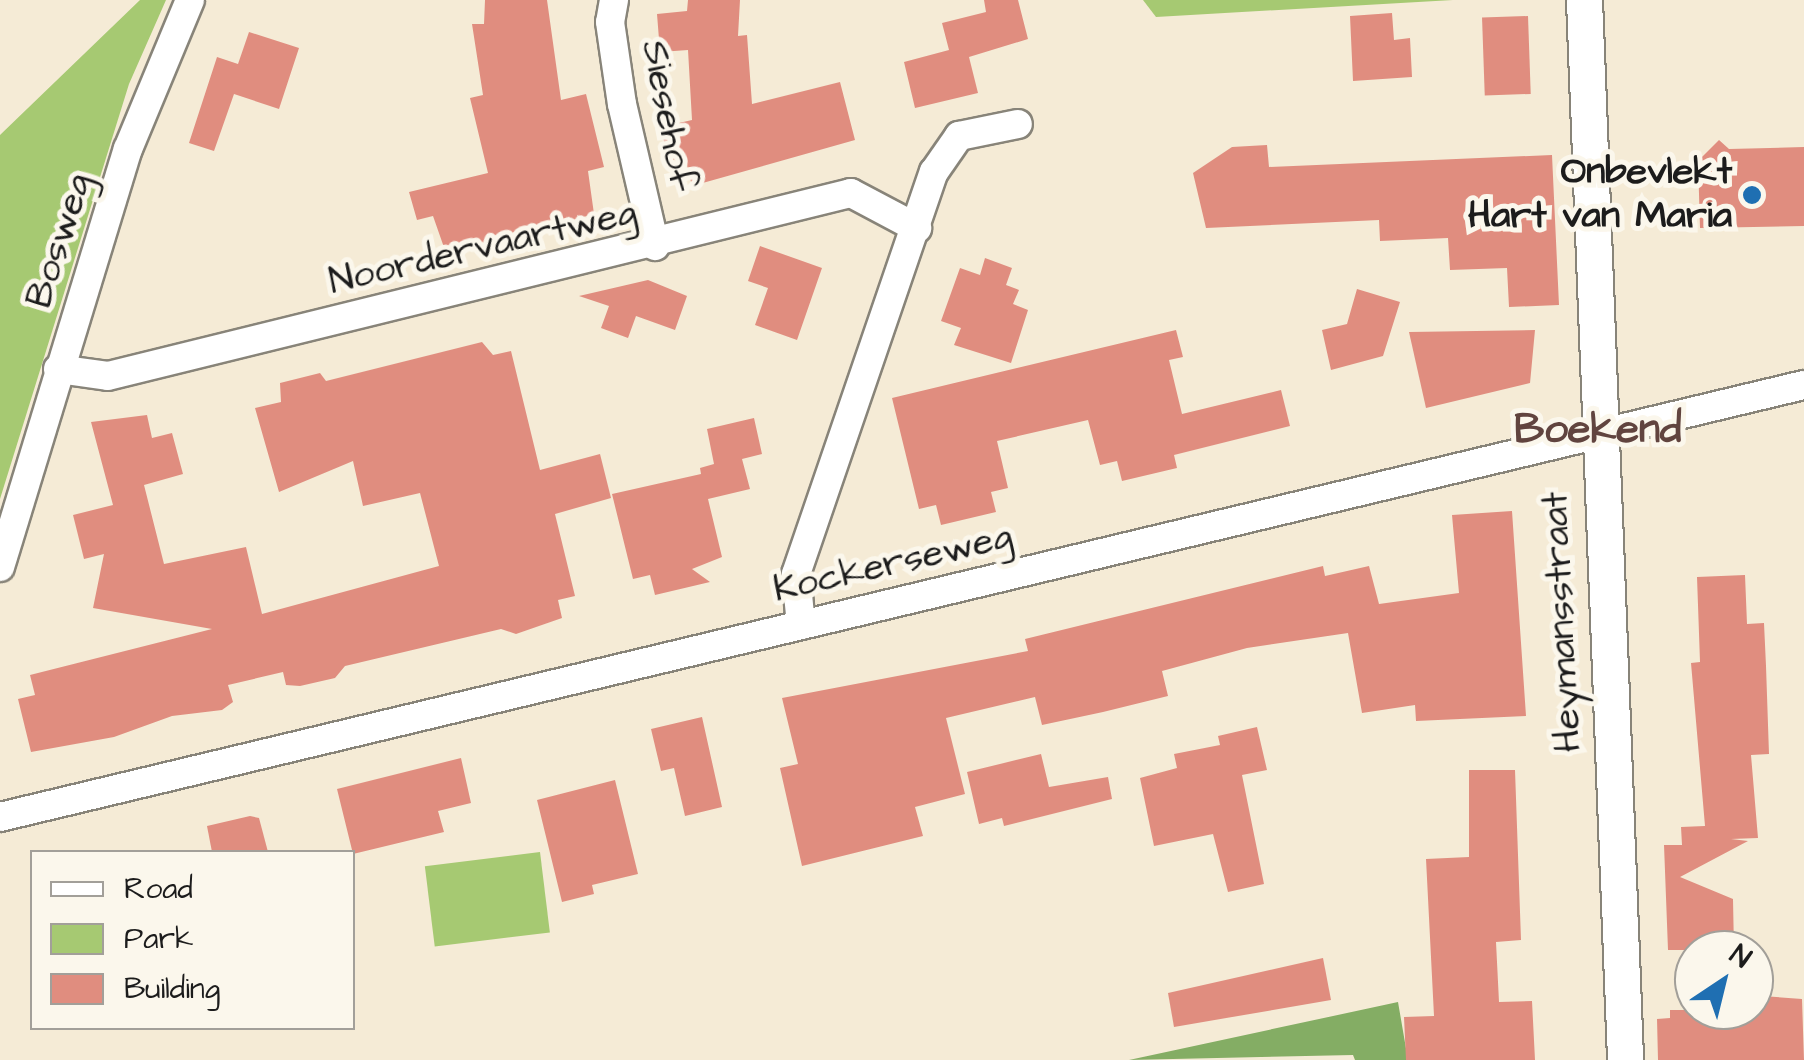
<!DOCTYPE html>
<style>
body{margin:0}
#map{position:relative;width:1804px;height:1060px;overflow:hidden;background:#f5ebd6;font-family:"Architects Daughter",sans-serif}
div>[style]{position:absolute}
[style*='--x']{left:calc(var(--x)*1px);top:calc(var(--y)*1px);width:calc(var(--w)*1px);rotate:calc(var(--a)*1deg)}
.green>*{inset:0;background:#a6c972;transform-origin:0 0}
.forest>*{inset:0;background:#84ad64}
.building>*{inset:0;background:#e08d7f;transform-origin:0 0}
.roads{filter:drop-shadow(2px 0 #888479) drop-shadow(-2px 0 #888479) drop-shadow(0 2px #888479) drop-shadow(0 -2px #888479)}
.minor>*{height:28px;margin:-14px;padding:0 14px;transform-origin:14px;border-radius:14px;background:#fff}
.tertiary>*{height:35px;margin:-17.5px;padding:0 17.5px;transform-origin:17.5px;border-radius:17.5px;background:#fff}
.dots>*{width:28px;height:28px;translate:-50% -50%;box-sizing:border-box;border:5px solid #fbf7ec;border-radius:50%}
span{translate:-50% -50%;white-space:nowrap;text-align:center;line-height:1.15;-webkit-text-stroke:10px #fbf7ec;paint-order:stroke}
.street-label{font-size:38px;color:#1c1c1c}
.poi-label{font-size:38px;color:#1c1c1c;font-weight:700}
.right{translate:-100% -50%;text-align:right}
.quarter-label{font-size:42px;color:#61443f;font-weight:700}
.legend{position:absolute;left:30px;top:850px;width:325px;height:180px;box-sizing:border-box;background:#fbf7ec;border:2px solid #a29f99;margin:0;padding:12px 18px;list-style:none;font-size:30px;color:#1c1c1c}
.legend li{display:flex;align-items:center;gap:20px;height:50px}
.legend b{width:50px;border:2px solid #a29f99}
.north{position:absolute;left:1674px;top:930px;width:100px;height:100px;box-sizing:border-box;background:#fbf7ec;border:2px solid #a29f99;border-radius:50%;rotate:35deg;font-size:28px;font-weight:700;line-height:40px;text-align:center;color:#1c1c1c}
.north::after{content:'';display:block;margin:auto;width:35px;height:45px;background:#1f6fb2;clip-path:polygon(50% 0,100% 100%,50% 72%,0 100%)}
</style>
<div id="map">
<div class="green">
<div style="clip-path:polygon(140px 0,166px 0,129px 84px,0 499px,0 135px)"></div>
<div style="clip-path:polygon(1143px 0,1453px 0,1156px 17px)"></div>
<div style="left:540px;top:852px;width:81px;height:116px;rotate:83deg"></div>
</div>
<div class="forest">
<div style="clip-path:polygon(1398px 1002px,1408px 1060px,1355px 1060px,1353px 1055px,1129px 1060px)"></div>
</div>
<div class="building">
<div style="clip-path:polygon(485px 0,547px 0,561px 100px,586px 94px,604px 167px,588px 171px,594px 214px,447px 256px,433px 216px,417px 220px,409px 192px,488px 173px,470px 98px,483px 95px,472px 24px,484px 24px)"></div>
<div style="clip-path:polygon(688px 0,740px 0,738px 36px,747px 35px,752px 104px,840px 82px,855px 140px,692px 186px,685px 157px,668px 161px,661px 127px,692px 120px,688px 50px,660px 52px,657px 14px,687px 11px)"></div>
<div style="clip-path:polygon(984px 0,1018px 0,1028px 39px,969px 57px,978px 93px,915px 108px,904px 62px,949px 50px,942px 23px,986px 12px)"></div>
<div style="clip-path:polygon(1392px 13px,1394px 40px,1410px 38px,1412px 77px,1353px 81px,1350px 16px)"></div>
<div style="left:1528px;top:16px;width:78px;height:46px;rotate:88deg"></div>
<div style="clip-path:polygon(249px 32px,299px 48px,279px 109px,234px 94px,214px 151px,189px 143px,217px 57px,238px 64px)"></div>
<div style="clip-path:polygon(1719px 140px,1729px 149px,1804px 147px,1804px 226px,1700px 228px,1698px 161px)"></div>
<div style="clip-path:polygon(1267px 145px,1269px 167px,1552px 155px,1559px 305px,1509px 307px,1507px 268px,1450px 270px,1448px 238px,1380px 241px,1379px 220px,1206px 228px,1193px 173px,1232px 147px)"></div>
<div style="clip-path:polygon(760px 246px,822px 268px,797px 340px,755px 325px,768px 288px,748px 281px)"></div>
<div style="clip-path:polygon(985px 258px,1012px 268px,1006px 285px,1019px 290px,1013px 304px,1028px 310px,1011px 363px,954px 345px,961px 328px,941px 321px,960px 268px,980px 275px)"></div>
<div style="clip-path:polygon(648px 280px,687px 296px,675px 330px,636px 316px,628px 338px,601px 328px,609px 306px,579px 296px)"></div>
<div style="clip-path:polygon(1357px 289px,1400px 302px,1383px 356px,1331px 370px,1322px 330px,1347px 324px)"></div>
<div style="clip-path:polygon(1176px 330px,1183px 357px,1169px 360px,1182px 414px,1281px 390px,1290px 426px,1174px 455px,1177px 468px,1122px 481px,1117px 461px,1100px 465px,1088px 420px,997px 441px,1008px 488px,991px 492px,996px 512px,941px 525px,936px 505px,919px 509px,892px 398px)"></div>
<div style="clip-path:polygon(1535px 330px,1530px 383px,1426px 408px,1409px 332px)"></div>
<div style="clip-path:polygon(482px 342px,493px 355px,511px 351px,540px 470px,600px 454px,611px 498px,555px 514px,575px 596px,558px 600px,562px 618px,516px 634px,501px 629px,345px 666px,335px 678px,300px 686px,286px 685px,283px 672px,228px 685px,233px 702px,222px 710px,172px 716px,114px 737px,31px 752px,18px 699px,35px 695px,30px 675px,212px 629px,93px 608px,104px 554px,84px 559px,73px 515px,113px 505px,91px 422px,147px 415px,152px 438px,172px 433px,183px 474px,144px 485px,164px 564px,246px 547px,262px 614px,439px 566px,420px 493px,363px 506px,353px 461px,279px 492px,255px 408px,281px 402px,280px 383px,320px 373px,326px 381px)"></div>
<div style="clip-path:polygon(754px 418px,762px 454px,742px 459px,750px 489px,708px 499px,722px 557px,692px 569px,710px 582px,655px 595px,650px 575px,633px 579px,612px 494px,701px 474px,700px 468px,714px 464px,707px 429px)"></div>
<div style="clip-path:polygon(1512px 511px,1526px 716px,1416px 721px,1415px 705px,1362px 713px,1348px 633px,1247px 648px,1162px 671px,1168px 696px,1103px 712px,1042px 725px,1035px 697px,946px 718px,965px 794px,915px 807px,923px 836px,802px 866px,780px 768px,798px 764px,782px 698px,1028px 651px,1025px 639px,1323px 566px,1325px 576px,1369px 566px,1379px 604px,1459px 593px,1452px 515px)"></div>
<div style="clip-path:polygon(1745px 575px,1747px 624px,1764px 623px,1766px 666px,1769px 754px,1751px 755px,1758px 838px,1731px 839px,1748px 841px,1680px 877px,1733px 899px,1734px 950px,1668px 950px,1664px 845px,1682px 845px,1681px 827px,1705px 826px,1691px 663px,1700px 662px,1697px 577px)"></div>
<div style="clip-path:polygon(702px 717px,722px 807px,685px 816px,674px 768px,661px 771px,651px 729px)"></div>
<div style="clip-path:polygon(1257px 727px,1267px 770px,1242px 775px,1264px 884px,1228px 892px,1213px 834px,1154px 846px,1140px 778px,1177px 768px,1174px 754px,1220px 745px,1218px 736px)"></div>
<div style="clip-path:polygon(1041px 754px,1049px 787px,1108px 777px,1112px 799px,1004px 826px,1002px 818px,979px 824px,967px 772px)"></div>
<div style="clip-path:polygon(461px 758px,471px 803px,438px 811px,444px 832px,353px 854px,337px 789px)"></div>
<div style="clip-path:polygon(1469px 770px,1515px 770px,1521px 940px,1496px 942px,1499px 1002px,1532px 1001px,1535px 1060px,1406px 1060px,1404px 1017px,1434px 1016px,1426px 859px,1469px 857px)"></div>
<div style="clip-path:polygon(615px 780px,638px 874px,592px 885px,594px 894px,562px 902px,537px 800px)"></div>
<div style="clip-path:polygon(250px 816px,259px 818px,268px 852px,212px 852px,207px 826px)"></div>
<div style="clip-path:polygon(1323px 958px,1331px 1000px,1174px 1027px,1168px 993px)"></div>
<div style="clip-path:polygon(1762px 996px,1802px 999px,1804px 1060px,1658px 1060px,1657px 1019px,1670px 1018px,1670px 1010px,1760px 1010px)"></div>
</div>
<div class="roads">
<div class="minor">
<div style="--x:614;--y:0;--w:22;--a:100"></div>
<div style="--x:610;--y:22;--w:83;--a:81.7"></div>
<div style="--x:622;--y:104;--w:146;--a:76.9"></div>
<div style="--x:58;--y:369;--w:50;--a:8"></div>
<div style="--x:108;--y:376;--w:765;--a:-13.84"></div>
<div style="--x:851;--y:193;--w:75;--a:27.9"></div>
<div style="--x:0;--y:567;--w:437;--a:-73"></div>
<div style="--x:128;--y:149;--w:161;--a:-67.4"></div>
<div style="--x:801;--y:625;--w:51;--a:-95.6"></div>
<div style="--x:796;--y:574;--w:425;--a:-71.1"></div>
<div style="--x:934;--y:172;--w:44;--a:-55.2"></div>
<div style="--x:959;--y:136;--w:60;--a:-11.5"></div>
<div style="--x:0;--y:817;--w:1855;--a:-13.47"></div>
</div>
<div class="tertiary">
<div style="--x:1584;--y:0;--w:1061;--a:87.78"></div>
</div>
</div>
<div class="dots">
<div style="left:1752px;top:195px;background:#1f6fb2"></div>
</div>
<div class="street-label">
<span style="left:667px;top:116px;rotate:79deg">Siesehof</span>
<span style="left:60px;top:241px;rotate:-72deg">Bosweg</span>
<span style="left:483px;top:248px;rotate:-13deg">Noordervaartweg</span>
<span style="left:893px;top:564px;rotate:-13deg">Kockerseweg</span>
<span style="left:1563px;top:622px;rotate:-93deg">Heymansstraat</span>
</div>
<div class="poi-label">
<span class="right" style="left:1732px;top:195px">Onbevlekt<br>Hart van Maria</span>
</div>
<div class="quarter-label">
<span style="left:1598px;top:430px">Boekend</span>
</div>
<ul class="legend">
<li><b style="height:12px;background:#fff"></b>Road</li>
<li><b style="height:28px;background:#a6c972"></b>Park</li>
<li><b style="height:28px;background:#e08d7f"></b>Building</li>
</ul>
<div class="north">N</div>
</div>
